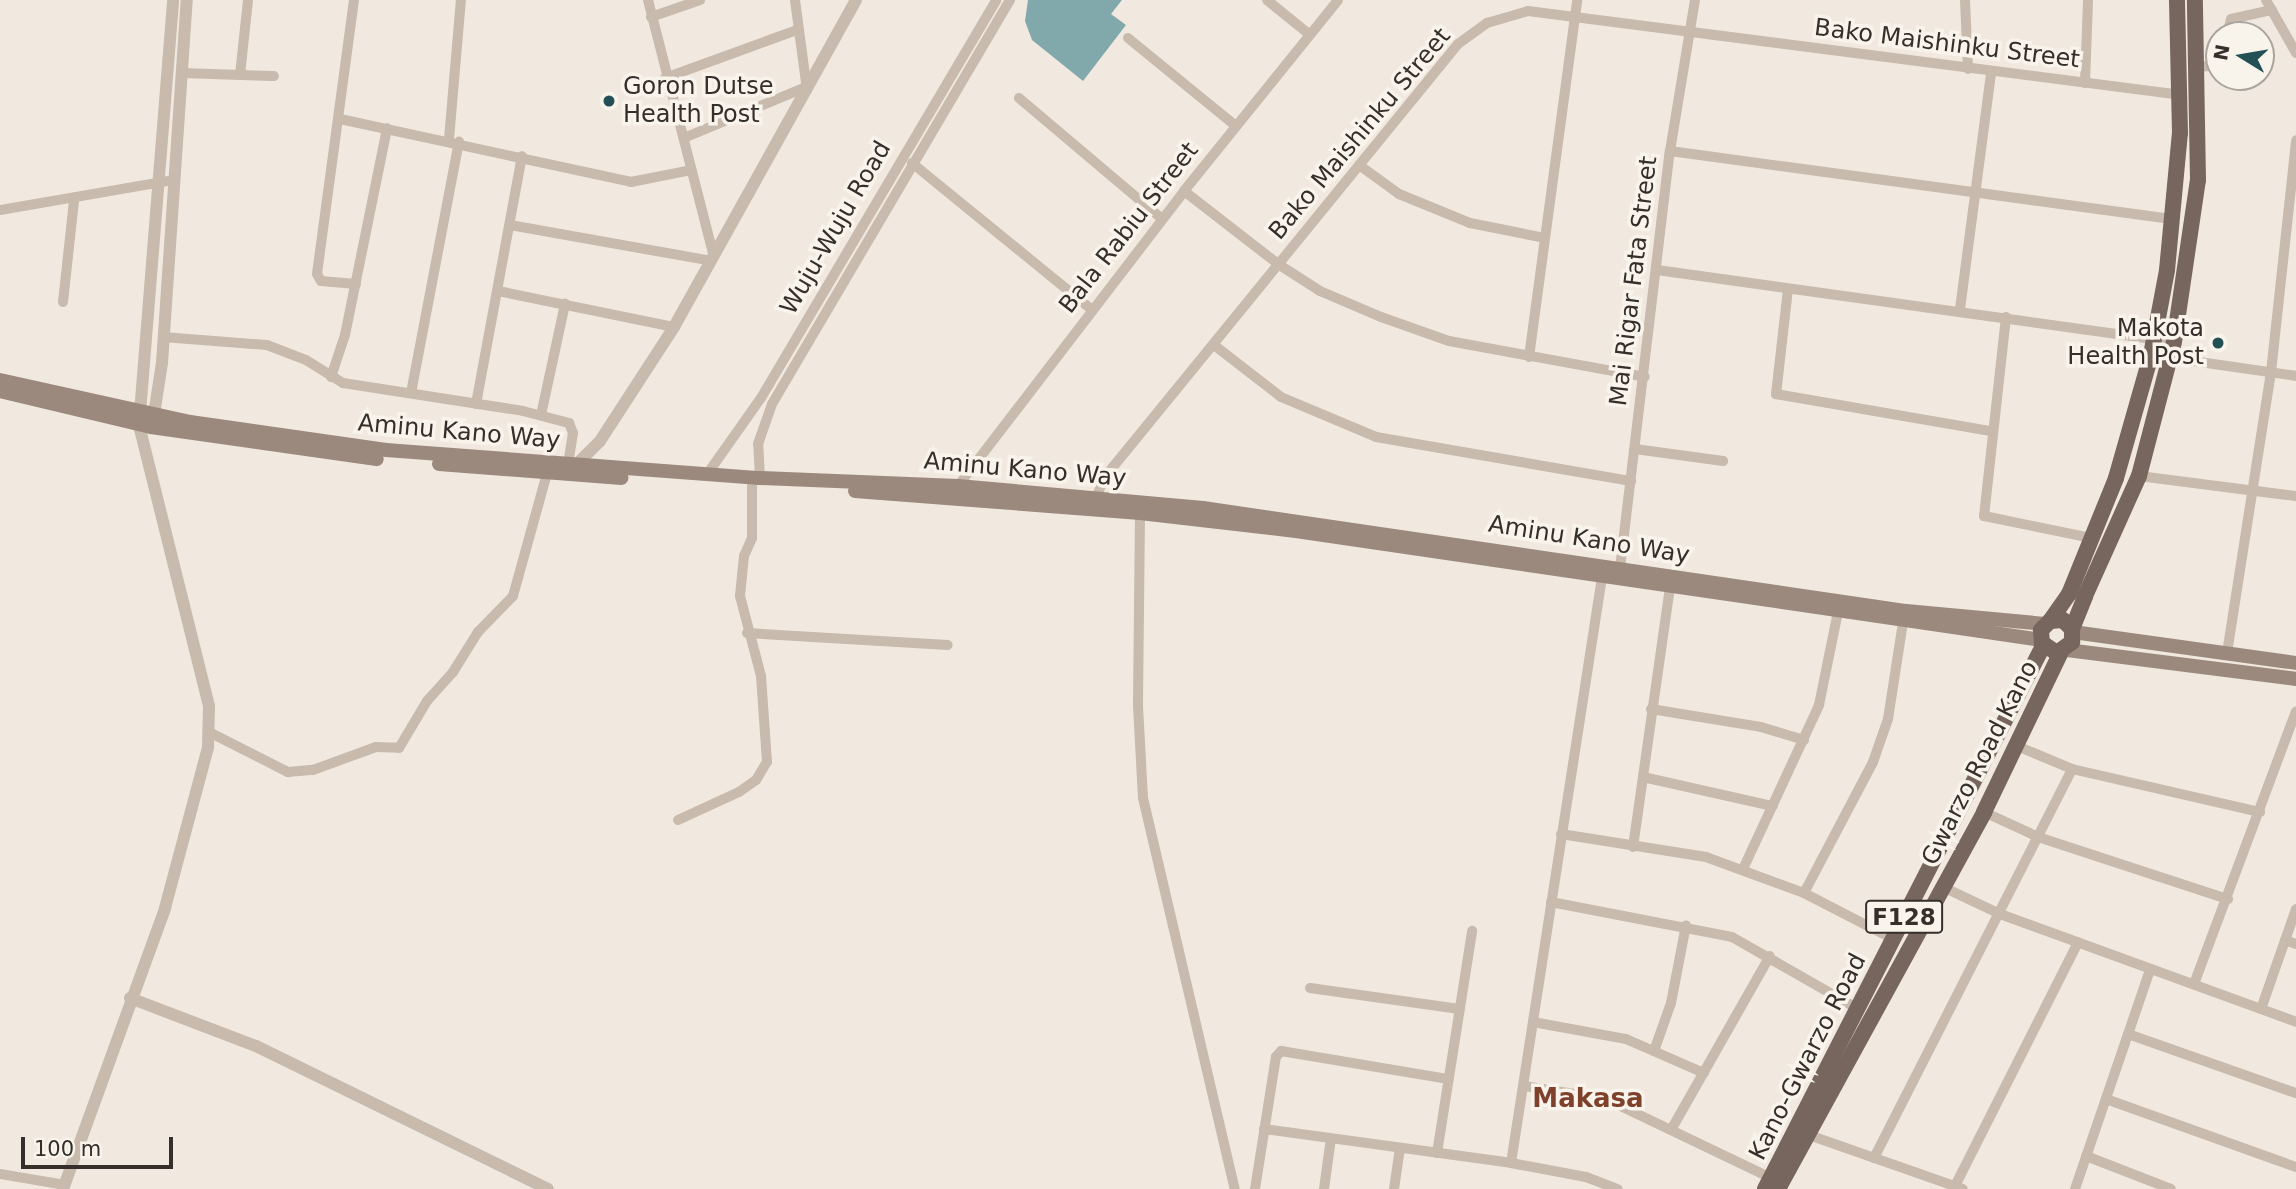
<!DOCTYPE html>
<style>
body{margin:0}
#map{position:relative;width:2296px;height:1189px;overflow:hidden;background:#f1e9df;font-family:"DejaVu Sans",sans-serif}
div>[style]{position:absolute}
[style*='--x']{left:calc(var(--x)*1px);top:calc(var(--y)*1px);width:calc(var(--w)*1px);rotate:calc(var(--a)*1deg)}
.water>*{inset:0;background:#81a8ab}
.minor>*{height:10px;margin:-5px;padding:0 5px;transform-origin:5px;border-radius:5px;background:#c8baac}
.tertiary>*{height:12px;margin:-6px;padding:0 6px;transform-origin:6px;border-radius:6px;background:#c8baac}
.secondary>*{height:14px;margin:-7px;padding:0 7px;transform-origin:7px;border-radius:7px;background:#9b897d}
.primary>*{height:16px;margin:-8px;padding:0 8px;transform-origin:8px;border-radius:8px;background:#77665d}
.dots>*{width:19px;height:19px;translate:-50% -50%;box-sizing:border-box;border:4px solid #f8f3eb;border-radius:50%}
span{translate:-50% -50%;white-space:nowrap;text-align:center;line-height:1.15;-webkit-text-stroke:7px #f8f3eb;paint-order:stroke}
.shield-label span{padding:2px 5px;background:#f8f3eb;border:2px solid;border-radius:5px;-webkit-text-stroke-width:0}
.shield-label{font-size:23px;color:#362e2a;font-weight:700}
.street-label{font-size:24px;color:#362e2a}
.poi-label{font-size:24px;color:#362e2a}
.left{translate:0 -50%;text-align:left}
.right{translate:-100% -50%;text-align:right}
.neighbourhood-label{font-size:26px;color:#7e412b;font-weight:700}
.north{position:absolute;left:2205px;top:21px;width:70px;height:70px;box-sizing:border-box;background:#f8f3eb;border:2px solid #aaa49e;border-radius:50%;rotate:281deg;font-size:19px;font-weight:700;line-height:28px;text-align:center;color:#362e2a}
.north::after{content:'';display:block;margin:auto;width:24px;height:32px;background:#235054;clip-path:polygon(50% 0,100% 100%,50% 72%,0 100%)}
.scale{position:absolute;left:21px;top:1137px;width:152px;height:32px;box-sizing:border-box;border:4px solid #362e2a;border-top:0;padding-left:9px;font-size:21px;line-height:24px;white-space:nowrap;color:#362e2a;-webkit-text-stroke:5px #f8f3eb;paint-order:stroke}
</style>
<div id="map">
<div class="water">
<div style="clip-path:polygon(1028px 0,1122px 0,1111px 14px,1126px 25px,1083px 81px,1032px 40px,1025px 21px)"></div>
</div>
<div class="minor">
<div style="--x:354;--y:0;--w:276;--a:97.7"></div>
<div style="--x:317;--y:274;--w:8;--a:60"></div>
<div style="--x:321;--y:281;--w:35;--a:5"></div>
<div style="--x:648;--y:0;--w:265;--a:75.6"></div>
<div style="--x:795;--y:0;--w:91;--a:82.4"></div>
<div style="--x:1267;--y:0;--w:55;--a:39.1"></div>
<div style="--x:1965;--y:0;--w:69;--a:87.5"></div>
<div style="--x:2266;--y:0;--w:61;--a:60.5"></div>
<div style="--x:651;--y:17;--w:52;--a:-19.1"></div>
<div style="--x:2227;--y:35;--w:16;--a:-76"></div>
<div style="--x:2231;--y:19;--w:42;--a:-12.4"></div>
<div style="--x:1128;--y:38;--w:139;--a:39.2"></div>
<div style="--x:2199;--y:67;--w:20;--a:-6"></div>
<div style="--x:182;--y:73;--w:92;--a:1.9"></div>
<div style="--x:240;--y:75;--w:75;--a:-83.9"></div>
<div style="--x:665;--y:78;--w:140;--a:-20"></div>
<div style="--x:2085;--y:83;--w:83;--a:-87.9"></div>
<div style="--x:1019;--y:98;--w:187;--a:40.2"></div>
<div style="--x:340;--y:119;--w:298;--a:12.2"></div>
<div style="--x:631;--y:182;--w:61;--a:-11.3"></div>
<div style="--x:684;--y:138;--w:132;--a:-22.7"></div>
<div style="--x:449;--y:139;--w:140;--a:-85.1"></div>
<div style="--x:1670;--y:151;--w:506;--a:7.73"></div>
<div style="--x:912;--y:163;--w:232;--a:39.2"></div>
<div style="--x:1359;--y:165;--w:49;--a:35.9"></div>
<div style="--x:1399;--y:194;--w:77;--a:22.2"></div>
<div style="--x:1470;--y:223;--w:76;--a:11.3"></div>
<div style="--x:1184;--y:191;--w:119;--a:37.8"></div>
<div style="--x:1278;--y:264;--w:50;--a:32.7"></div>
<div style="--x:1320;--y:291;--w:66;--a:23.1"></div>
<div style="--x:1381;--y:317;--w:72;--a:19.4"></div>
<div style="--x:1449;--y:341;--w:199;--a:10.4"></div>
<div style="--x:0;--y:210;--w:177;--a:-9.8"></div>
<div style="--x:510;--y:225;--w:205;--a:10.1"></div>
<div style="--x:1657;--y:270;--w:522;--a:7.93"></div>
<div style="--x:1788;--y:289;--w:106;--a:96.5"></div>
<div style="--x:1776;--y:394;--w:218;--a:9.8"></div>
<div style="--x:498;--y:291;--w:180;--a:11.6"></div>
<div style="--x:63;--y:302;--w:102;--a:-83.8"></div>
<div style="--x:1960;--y:309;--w:239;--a:-82.5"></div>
<div style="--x:2006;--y:317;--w:200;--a:96.3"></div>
<div style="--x:1984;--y:516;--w:109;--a:11.6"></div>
<div style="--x:163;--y:337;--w:104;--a:4.4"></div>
<div style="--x:267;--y:345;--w:42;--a:21"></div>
<div style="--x:306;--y:360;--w:44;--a:31.9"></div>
<div style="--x:343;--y:383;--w:182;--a:8.8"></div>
<div style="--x:523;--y:411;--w:48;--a:14.6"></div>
<div style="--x:569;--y:423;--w:11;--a:68"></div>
<div style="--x:573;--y:433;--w:32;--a:99"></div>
<div style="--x:1214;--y:345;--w:85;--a:37.8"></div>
<div style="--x:1281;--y:397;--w:103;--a:22.8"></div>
<div style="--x:1376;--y:437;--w:259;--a:9.8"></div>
<div style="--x:2151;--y:355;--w:147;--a:8.2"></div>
<div style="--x:1529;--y:357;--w:360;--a:-82.3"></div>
<div style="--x:331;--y:377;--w:44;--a:-71.6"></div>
<div style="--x:345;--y:335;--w:211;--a:-78.5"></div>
<div style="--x:411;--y:393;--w:256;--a:-79.2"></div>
<div style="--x:476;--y:404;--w:252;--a:-79.5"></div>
<div style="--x:541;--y:415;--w:114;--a:-77.8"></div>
<div style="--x:1635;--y:449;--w:89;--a:7.8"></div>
<div style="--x:708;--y:473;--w:92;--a:-54.8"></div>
<div style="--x:761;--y:398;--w:462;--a:-59.4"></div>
<div style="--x:2139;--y:476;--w:158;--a:7.3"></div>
<div style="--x:760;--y:478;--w:34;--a:-93"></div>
<div style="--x:758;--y:444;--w:42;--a:-70.7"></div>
<div style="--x:772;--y:404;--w:469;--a:-59.5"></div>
<div style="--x:958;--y:486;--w:372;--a:-52.5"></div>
<div style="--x:1184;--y:191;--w:245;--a:-51.1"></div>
<div style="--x:1096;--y:498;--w:22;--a:-68"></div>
<div style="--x:1104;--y:478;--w:560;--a:-50.8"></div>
<div style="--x:1458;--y:44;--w:36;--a:-36"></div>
<div style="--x:1487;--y:23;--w:43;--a:-16.3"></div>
<div style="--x:1528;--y:11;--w:659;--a:7.32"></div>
<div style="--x:1140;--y:513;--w:193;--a:90.6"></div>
<div style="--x:1138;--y:706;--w:92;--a:86.9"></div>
<div style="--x:1143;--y:798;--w:402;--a:76.8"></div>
<div style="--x:1620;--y:568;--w:420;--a:-83.2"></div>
<div style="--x:1670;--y:151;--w:153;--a:-80.6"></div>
<div style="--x:747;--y:633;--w:201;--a:3.4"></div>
<div style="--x:2227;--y:653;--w:284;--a:-81.1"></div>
<div style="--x:2271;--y:372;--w:233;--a:-83.8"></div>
<div style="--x:1651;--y:709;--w:111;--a:9.3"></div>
<div style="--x:1761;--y:727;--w:45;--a:16.8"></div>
<div style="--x:209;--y:732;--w:89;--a:26.9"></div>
<div style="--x:288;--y:772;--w:25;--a:-5"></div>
<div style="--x:313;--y:770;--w:67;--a:-20.1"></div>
<div style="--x:376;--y:747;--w:23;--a:2"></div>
<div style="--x:399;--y:748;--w:55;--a:-59.2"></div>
<div style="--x:427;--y:701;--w:39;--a:-48"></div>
<div style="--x:453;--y:672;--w:47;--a:-58"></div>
<div style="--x:478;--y:632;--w:50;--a:-45.8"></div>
<div style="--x:513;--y:596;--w:128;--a:-74.5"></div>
<div style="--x:2017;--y:746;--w:60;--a:22.7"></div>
<div style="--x:2072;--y:769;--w:193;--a:12.9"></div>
<div style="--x:1643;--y:777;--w:133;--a:12.6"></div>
<div style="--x:1984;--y:812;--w:60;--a:24.8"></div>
<div style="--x:2038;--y:837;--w:200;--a:18.1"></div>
<div style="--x:678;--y:820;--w:67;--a:-24.7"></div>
<div style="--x:739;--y:792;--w:21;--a:-35"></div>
<div style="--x:756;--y:780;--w:21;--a:-59"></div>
<div style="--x:767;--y:762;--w:86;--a:-94"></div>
<div style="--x:761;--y:676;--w:83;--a:-104.7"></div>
<div style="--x:740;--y:596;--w:40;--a:-84.3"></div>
<div style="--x:744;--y:556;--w:20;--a:-66"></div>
<div style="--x:752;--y:538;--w:52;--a:-90"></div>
<div style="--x:1561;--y:834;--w:147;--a:9"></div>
<div style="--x:1706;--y:857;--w:104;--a:20.2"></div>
<div style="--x:1804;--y:893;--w:100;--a:27.3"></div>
<div style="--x:1633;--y:847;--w:262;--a:-81.9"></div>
<div style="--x:1743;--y:869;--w:181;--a:-65.1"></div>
<div style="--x:1819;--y:705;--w:95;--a:-78.5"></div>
<div style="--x:1943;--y:887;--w:63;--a:25.3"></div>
<div style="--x:2000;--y:914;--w:315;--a:20"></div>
<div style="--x:1804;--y:893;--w:148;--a:-62.2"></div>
<div style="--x:1873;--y:762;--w:46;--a:-70.8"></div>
<div style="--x:1888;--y:719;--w:98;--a:-81.2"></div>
<div style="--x:1551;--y:902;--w:184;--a:10.9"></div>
<div style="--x:1732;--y:937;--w:145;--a:29.7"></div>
<div style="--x:2285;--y:940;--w:12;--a:20"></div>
<div style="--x:2194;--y:984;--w:291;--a:-69.5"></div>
<div style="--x:1310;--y:988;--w:151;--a:8"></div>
<div style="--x:2261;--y:1009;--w:106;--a:-70.7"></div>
<div style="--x:1533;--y:1022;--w:95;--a:10.4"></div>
<div style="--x:1626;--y:1039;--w:85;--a:23.6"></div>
<div style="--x:2128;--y:1034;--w:178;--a:19.4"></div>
<div style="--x:1654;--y:1051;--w:51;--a:-70.5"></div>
<div style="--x:1671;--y:1003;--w:79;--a:-79.1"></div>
<div style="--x:1524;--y:1086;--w:83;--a:9"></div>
<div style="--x:1606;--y:1099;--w:183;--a:25.6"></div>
<div style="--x:2106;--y:1099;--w:202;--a:19.7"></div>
<div style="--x:1264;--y:1129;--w:249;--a:7.8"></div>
<div style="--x:1511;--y:1163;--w:76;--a:10.6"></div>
<div style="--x:1586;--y:1177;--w:34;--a:21"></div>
<div style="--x:1671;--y:1130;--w:200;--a:-60.4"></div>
<div style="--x:1806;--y:1134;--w:166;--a:19.3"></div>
<div style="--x:1437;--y:1153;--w:225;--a:-81"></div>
<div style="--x:2086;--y:1156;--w:91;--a:21.2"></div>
<div style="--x:1874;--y:1158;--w:436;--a:-63"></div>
<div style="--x:1511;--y:1163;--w:593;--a:-81.17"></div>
<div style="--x:0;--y:1174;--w:66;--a:9.6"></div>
<div style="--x:1955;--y:1186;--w:273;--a:-63.2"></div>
<div style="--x:1255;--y:1189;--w:134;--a:-81"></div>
<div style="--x:1276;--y:1057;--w:8;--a:-50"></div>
<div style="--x:1281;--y:1051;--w:170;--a:9.5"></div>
<div style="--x:1324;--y:1189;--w:51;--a:-82.2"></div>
<div style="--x:1394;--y:1189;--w:41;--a:-81.7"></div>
<div style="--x:2075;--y:1189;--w:231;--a:-71.1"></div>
</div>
<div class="tertiary">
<div style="--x:153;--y:421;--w:59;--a:-81.2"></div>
<div style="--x:162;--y:363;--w:364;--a:-86.1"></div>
<div style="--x:576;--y:465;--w:34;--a:-45"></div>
<div style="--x:600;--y:441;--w:136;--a:-57"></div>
<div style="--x:674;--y:327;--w:374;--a:-60.9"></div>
<div style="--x:130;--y:998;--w:135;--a:20.9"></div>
<div style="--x:256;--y:1046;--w:325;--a:26.1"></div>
<div style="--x:63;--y:1189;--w:299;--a:-70"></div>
<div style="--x:165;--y:908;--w:167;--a:-75"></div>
<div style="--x:208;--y:747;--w:41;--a:-88.6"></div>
<div style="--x:209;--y:706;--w:290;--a:-104"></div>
<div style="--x:139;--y:425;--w:426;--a:-85.4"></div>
</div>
<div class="secondary">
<div style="--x:0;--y:380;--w:195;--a:12.5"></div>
<div style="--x:190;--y:422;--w:198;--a:8.1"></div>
<div style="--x:386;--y:450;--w:375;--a:4.3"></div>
<div style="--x:760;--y:478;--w:198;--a:2.3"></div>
<div style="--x:958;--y:486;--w:246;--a:5.1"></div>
<div style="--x:1203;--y:508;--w:711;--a:8.34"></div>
<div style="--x:1906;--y:611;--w:140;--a:5.3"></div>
<div style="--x:0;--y:391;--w:155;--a:13.4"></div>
<div style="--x:151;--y:427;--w:228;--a:8.1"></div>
<div style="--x:439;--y:464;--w:183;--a:4.4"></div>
<div style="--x:855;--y:491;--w:286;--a:4.4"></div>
<div style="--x:1140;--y:513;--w:157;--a:6.6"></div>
<div style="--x:1296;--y:531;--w:753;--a:8.32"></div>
<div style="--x:2073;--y:632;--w:225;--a:7.9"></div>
<div style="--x:2067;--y:650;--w:231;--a:7.2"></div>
</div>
<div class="primary">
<div style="--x:2050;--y:621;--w:33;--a:-55"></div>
<div style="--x:2069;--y:594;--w:125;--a:-67.9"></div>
<div style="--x:2116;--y:478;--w:128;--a:-74.1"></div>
<div style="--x:2151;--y:355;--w:86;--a:-79.3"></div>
<div style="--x:2167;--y:270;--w:138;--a:-84.6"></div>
<div style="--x:2180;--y:133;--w:133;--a:-91.3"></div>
<div style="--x:2072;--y:629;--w:13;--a:-135"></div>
<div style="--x:2063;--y:620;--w:13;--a:176"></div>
<div style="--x:2050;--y:621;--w:13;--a:135"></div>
<div style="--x:2041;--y:630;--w:13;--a:86"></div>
<div style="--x:2042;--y:643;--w:18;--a:34"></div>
<div style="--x:2057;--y:653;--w:19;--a:-36"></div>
<div style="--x:2072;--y:642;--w:13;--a:-90"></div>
<div style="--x:2072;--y:629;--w:35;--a:-68"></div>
<div style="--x:2085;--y:596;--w:132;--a:-65.8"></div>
<div style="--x:2139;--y:476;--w:138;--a:-75.4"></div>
<div style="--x:2174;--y:342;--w:164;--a:-81.6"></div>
<div style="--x:2198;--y:180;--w:180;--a:-91"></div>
<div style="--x:1765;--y:1189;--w:610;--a:-62.89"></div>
<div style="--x:1778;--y:1189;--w:430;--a:-61.3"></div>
<div style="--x:1984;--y:812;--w:178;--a:-64.3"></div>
</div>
<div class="dots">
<div style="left:609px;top:101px;background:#235054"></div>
<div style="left:2218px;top:343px;background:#235054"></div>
</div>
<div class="shield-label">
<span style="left:1904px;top:917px">F128</span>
</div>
<div class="street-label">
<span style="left:1947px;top:44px;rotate:7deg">Bako Maishinku Street</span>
<span style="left:1360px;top:134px;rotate:-50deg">Bako Maishinku Street</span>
<span style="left:836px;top:228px;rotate:-60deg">Wuju-Wuju Road</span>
<span style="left:1129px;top:228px;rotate:-52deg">Bala Rabiu Street</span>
<span style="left:1634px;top:281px;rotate:-83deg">Mai Rigar Fata Street</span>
<span style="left:459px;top:432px;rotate:5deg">Aminu Kano Way</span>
<span style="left:1025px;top:470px;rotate:5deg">Aminu Kano Way</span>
<span style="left:1589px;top:540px;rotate:9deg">Aminu Kano Way</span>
<span style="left:1980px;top:763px;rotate:-63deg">Gwarzo Road Kano</span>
<span style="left:1808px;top:1057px;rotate:-63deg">Kano-Gwarzo Road</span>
</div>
<div class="poi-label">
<span class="left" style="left:623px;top:101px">Goron Dutse<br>Health Post</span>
<span class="right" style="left:2204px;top:343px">Makota<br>Health Post</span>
</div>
<div class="neighbourhood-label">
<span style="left:1588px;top:1099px">Makasa</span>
</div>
<div class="north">N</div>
<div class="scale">100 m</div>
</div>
